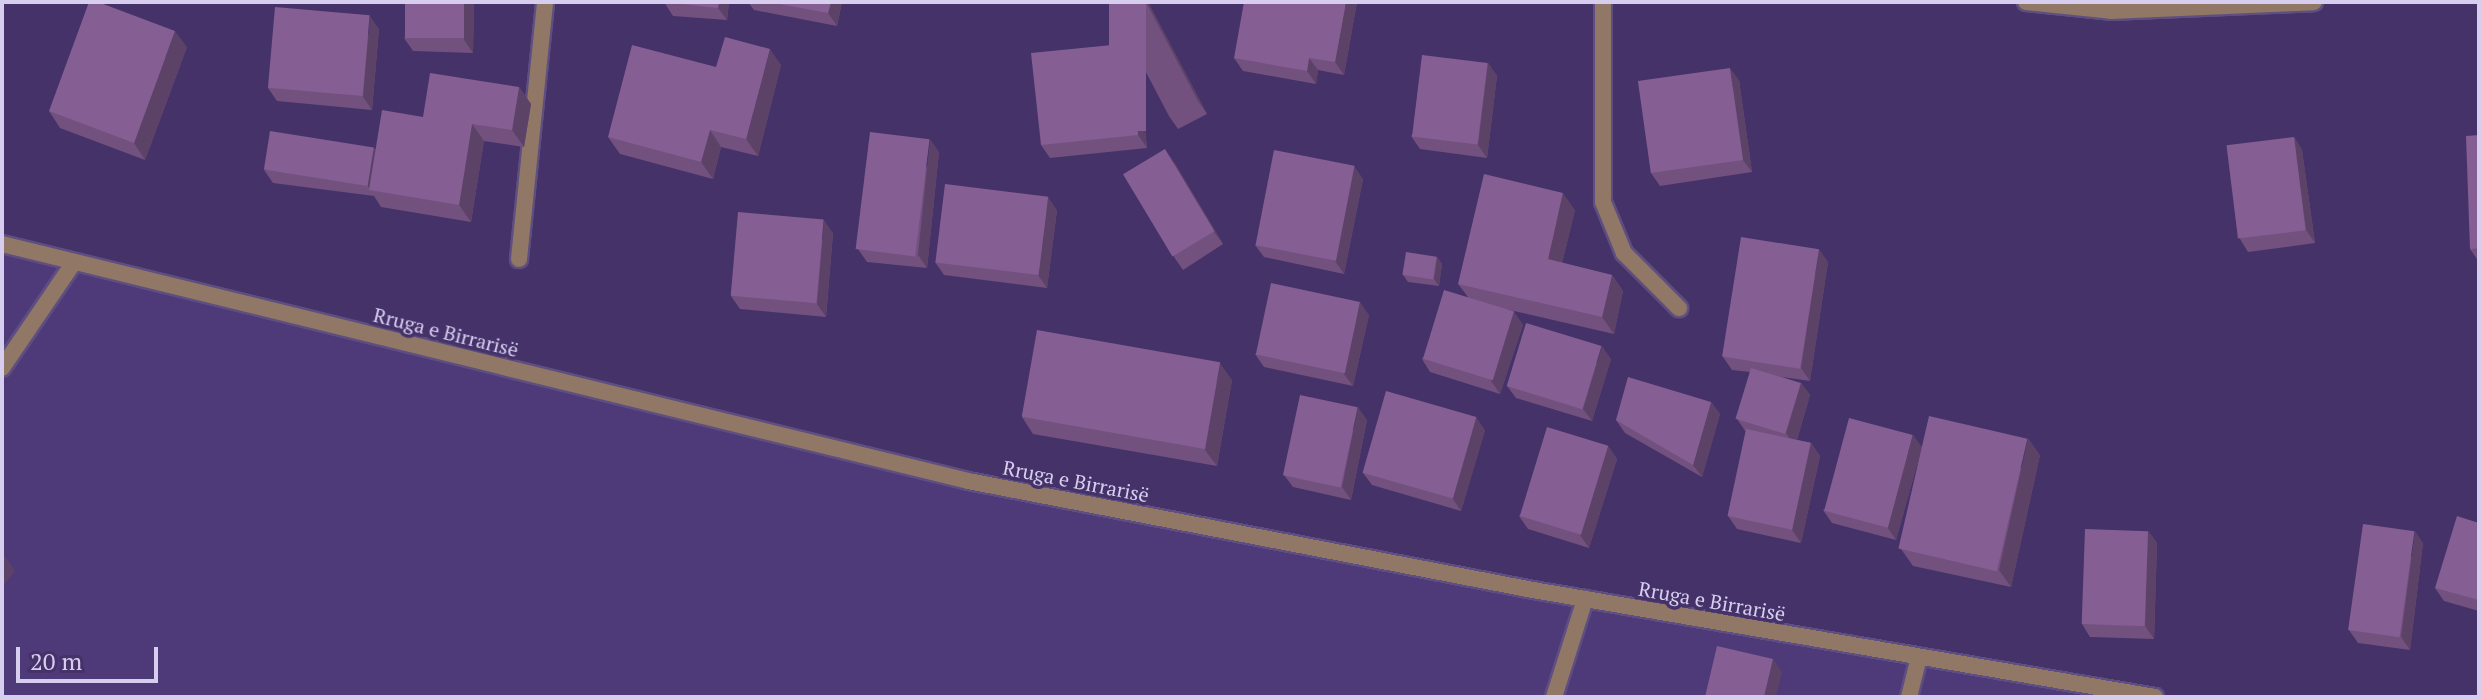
<!DOCTYPE html>
<meta charset="utf-8">
<style>
body{margin:0}
#map{position:relative;width:2481px;height:699px;overflow:hidden;background:#443269;font-family:"PT Serif",serif}
div>[style]{position:absolute}
[style*='--x']{left:calc(var(--x)*1px);top:calc(var(--y)*1px);width:calc(var(--w)*1px);rotate:calc(var(--a)*1deg)}
.built>*{inset:0;background:#4e3a78}
.roads{filter:drop-shadow(2px 0 #5e4e81) drop-shadow(-2px 0 #5e4e81) drop-shadow(0 2px #5e4e81) drop-shadow(0 -2px #5e4e81)}
.service>*{height:16px;margin:-8px;padding:0 8px;transform-origin:8px;border-radius:8px;background:#917765}
.minor>*{height:16px;margin:-8px;padding:0 8px;transform-origin:8px;border-radius:8px;background:#917765}
.tertiary>*{height:16px;margin:-8px;padding:0 8px;transform-origin:8px;border-radius:8px;background:#917765}
.wall>*{inset:0;background:#72517f}
.shaded-wall>*{inset:0;background:#5d4268}
.building>*{inset:0;background:#855e94;transform-origin:0 0}
span{translate:-50% -50%;white-space:nowrap;text-align:center;line-height:1.15;-webkit-text-stroke:7px #443269;paint-order:stroke}
.street-label{font-size:20px;color:#d6cdef}
.frame{position:absolute;inset:0;border:4px solid #d6cdef;pointer-events:none}
.scale{position:absolute;left:16px;top:647px;width:142px;height:36px;box-sizing:border-box;border:4px solid #d6cdef;border-top:0;padding-left:10px;font-size:24px;line-height:28px;white-space:nowrap;color:#d6cdef;-webkit-text-stroke:6px #443269;paint-order:stroke}
</style>
<div id="map">
<div class="built">
<div style="clip-path:polygon(2px 244px,968px 481px,2155px 697px,2px 697px)"></div>
</div>
<div class="roads">
<div class="service">
<div style="--x:1603;--y:2;--w:200;--a:90"></div>
<div style="--x:1603;--y:202;--w:55;--a:67.6"></div>
<div style="--x:1624;--y:253;--w:78;--a:45"></div>
<div style="--x:519;--y:259;--w:258;--a:-84.2"></div>
<div style="--x:1554;--y:697;--w:103;--a:-72.4"></div>
<div style="--x:1909;--y:697;--w:41;--a:-76"></div>
</div>
<div class="minor">
<div style="--x:2026;--y:2;--w:85;--a:6"></div>
<div style="--x:2111;--y:11;--w:203;--a:-2.5"></div>
<div style="--x:2;--y:368;--w:128;--a:-55.8"></div>
</div>
<div class="tertiary">
<div style="--x:2;--y:244;--w:995;--a:13.78"></div>
<div style="--x:968;--y:481;--w:575;--a:10.92"></div>
<div style="--x:1533;--y:590;--w:631;--a:9.76"></div>
</div>
</div>
<div class="wall">
<div style="clip-path:polygon(474px 2px,473px 53px,413px 51px,404px 38px)"></div>
<div style="clip-path:polygon(664px 2px,729px 2px,727px 20px,673px 16px)"></div>
<div style="clip-path:polygon(748px 2px,842px 2px,837px 26px,754px 10px)"></div>
<div style="clip-path:polygon(1109px 2px,1148px 2px,1207px 114px,1178px 129px,1169px 116px)"></div>
<div style="clip-path:polygon(1357px 2px,1344px 75px,1318px 70px,1316px 84px,1243px 71px,1234px 58px)"></div>
<div style="clip-path:polygon(379px 29px,372px 110px,277px 101px,268px 88px)"></div>
<div style="clip-path:polygon(187px 47px,145px 160px,60px 128px,49px 111px)"></div>
<div style="clip-path:polygon(1120px 57px,1123px 82px,1132px 81px,1141px 94px,1147px 148px,1050px 158px,1041px 145px)"></div>
<div style="clip-path:polygon(1488px 63px,1497px 76px,1487px 158px,1420px 149px,1411px 136px)"></div>
<div style="clip-path:polygon(781px 65px,758px 156px,721px 147px,713px 179px,620px 154px,608px 137px)"></div>
<div style="clip-path:polygon(1739px 80px,1752px 172px,1660px 186px,1651px 173px)"></div>
<div style="clip-path:polygon(519px 87px,531px 104px,524px 147px,484px 141px,471px 222px,381px 207px,374px 196px,273px 183px,264px 170px,374px 148px,375px 150px,423px 117px)"></div>
<div style="clip-path:polygon(2479px 135px,2479px 262px,2470px 249px)"></div>
<div style="clip-path:polygon(2294px 137px,2302px 150px,2315px 243px,2248px 252px,2240px 239px)"></div>
<div style="clip-path:polygon(939px 152px,927px 268px,867px 262px,858px 249px)"></div>
<div style="clip-path:polygon(1174px 162px,1223px 244px,1183px 270px,1174px 257px)"></div>
<div style="clip-path:polygon(1363px 179px,1344px 274px,1264px 257px,1255px 245px)"></div>
<div style="clip-path:polygon(1057px 210px,1047px 288px,944px 275px,935px 262px)"></div>
<div style="clip-path:polygon(1575px 210px,1562px 263px,1612px 275px,1623px 291px,1614px 334px,1501px 308px,1514px 312px,1523px 325px,1500px 394px,1430px 372px,1422px 359px,1468px 297px,1458px 284px)"></div>
<div style="clip-path:polygon(833px 233px,826px 317px,740px 309px,731px 296px)"></div>
<div style="clip-path:polygon(1437px 257px,1442px 264px,1439px 286px,1408px 282px,1403px 275px)"></div>
<div style="clip-path:polygon(1828px 262px,1810px 381px,1782px 377px,1801px 383px,1810px 395px,1797px 440px,1811px 443px,1820px 456px,1801px 543px,1737px 529px,1728px 516px,1746px 432px,1737px 419px,1750px 372px,1732px 370px,1723px 357px)"></div>
<div style="clip-path:polygon(1369px 315px,1353px 386px,1264px 367px,1255px 354px)"></div>
<div style="clip-path:polygon(1611px 359px,1592px 421px,1516px 398px,1507px 386px)"></div>
<div style="clip-path:polygon(1232px 380px,1217px 466px,1033px 434px,1022px 417px)"></div>
<div style="clip-path:polygon(1711px 402px,1720px 414px,1702px 477px,1625px 433px,1616px 420px)"></div>
<div style="clip-path:polygon(1367px 420px,1351px 500px,1293px 487px,1284px 475px)"></div>
<div style="clip-path:polygon(1485px 430px,1461px 511px,1372px 485px,1363px 473px)"></div>
<div style="clip-path:polygon(1608px 446px,1617px 459px,1589px 548px,1528px 529px,1519px 516px)"></div>
<div style="clip-path:polygon(1922px 447px,1896px 540px,1832px 523px,1823px 510px)"></div>
<div style="clip-path:polygon(2040px 455px,2011px 587px,1913px 566px,1901px 549px)"></div>
<div style="clip-path:polygon(2479px 523px,2479px 611px,2444px 601px,2435px 588px)"></div>
<div style="clip-path:polygon(2148px 531px,2157px 543px,2154px 639px,2090px 637px,2082px 624px)"></div>
<div style="clip-path:polygon(2423px 543px,2410px 650px,2358px 643px,2349px 630px)"></div>
</div>
<div class="shaded-wall">
<div style="clip-path:polygon(464px 2px,474px 2px,473px 53px,464px 40px)"></div>
<div style="clip-path:polygon(719px 2px,729px 2px,727px 20px,718px 8px)"></div>
<div style="clip-path:polygon(831px 2px,842px 2px,837px 26px,828px 13px)"></div>
<div style="clip-path:polygon(1146px 2px,1148px 2px,1207px 114px,1198px 101px)"></div>
<div style="clip-path:polygon(1346px 2px,1357px 2px,1344px 75px,1335px 62px)"></div>
<div style="clip-path:polygon(370px 16px,379px 29px,372px 110px,363px 97px)"></div>
<div style="clip-path:polygon(175px 31px,187px 47px,145px 160px,134px 143px)"></div>
<div style="clip-path:polygon(1112px 45px,1120px 57px,1124px 95px,1115px 82px)"></div>
<div style="clip-path:polygon(770px 49px,781px 65px,758px 156px,746px 139px)"></div>
<div style="clip-path:polygon(1309px 58px,1318px 70px,1316px 84px,1307px 71px)"></div>
<div style="clip-path:polygon(1488px 63px,1497px 76px,1487px 158px,1478px 145px)"></div>
<div style="clip-path:polygon(1730px 68px,1739px 80px,1752px 172px,1743px 160px)"></div>
<div style="clip-path:polygon(1132px 81px,1141px 94px,1147px 148px,1138px 135px)"></div>
<div style="clip-path:polygon(519px 87px,531px 104px,524px 147px,512px 130px)"></div>
<div style="clip-path:polygon(472px 124px,484px 141px,471px 222px,459px 205px)"></div>
<div style="clip-path:polygon(710px 130px,721px 147px,713px 179px,701px 162px)"></div>
<div style="clip-path:polygon(2294px 137px,2302px 150px,2315px 243px,2306px 230px)"></div>
<div style="clip-path:polygon(930px 139px,939px 152px,927px 268px,918px 255px)"></div>
<div style="clip-path:polygon(374px 148px,383px 161px,371px 190px,366px 184px)"></div>
<div style="clip-path:polygon(1165px 149px,1174px 162px,1223px 244px,1214px 232px)"></div>
<div style="clip-path:polygon(1354px 166px,1363px 179px,1344px 274px,1335px 261px)"></div>
<div style="clip-path:polygon(1563px 193px,1575px 210px,1559px 276px,1548px 259px)"></div>
<div style="clip-path:polygon(1048px 197px,1057px 210px,1047px 288px,1038px 275px)"></div>
<div style="clip-path:polygon(824px 220px,833px 233px,826px 317px,817px 304px)"></div>
<div style="clip-path:polygon(1819px 249px,1828px 262px,1810px 381px,1801px 368px)"></div>
<div style="clip-path:polygon(1437px 257px,1442px 264px,1439px 286px,1434px 279px)"></div>
<div style="clip-path:polygon(1612px 275px,1623px 291px,1614px 334px,1602px 317px)"></div>
<div style="clip-path:polygon(1360px 302px,1369px 315px,1353px 386px,1344px 374px)"></div>
<div style="clip-path:polygon(1514px 312px,1523px 325px,1500px 394px,1491px 381px)"></div>
<div style="clip-path:polygon(1602px 346px,1611px 359px,1592px 421px,1583px 409px)"></div>
<div style="clip-path:polygon(1220px 363px,1232px 380px,1217px 466px,1205px 450px)"></div>
<div style="clip-path:polygon(1801px 383px,1810px 395px,1795px 446px,1786px 433px)"></div>
<div style="clip-path:polygon(1711px 402px,1720px 414px,1702px 477px,1693px 465px)"></div>
<div style="clip-path:polygon(1358px 407px,1367px 420px,1351px 500px,1342px 487px)"></div>
<div style="clip-path:polygon(1476px 417px,1485px 430px,1461px 511px,1452px 498px)"></div>
<div style="clip-path:polygon(1913px 435px,1922px 447px,1896px 540px,1887px 527px)"></div>
<div style="clip-path:polygon(2028px 438px,2040px 455px,2011px 587px,1999px 570px)"></div>
<div style="clip-path:polygon(1811px 443px,1820px 456px,1801px 543px,1792px 530px)"></div>
<div style="clip-path:polygon(1608px 446px,1617px 459px,1589px 548px,1580px 535px)"></div>
<div style="clip-path:polygon(2148px 531px,2157px 543px,2154px 639px,2145px 626px)"></div>
<div style="clip-path:polygon(2415px 531px,2423px 543px,2410px 650px,2401px 637px)"></div>
<div style="clip-path:polygon(3px 554px,15px 571px,2px 587px,2px 556px)"></div>
<div style="clip-path:polygon(1773px 659px,1782px 672px,1776px 697px,1764px 697px)"></div>
</div>
<div class="building">
<div style="clip-path:polygon(89px 2px,98px 2px,175px 31px,134px 143px,49px 111px)"></div>
<div style="left:405px;top:2px;width:59px;height:36px"></div>
<div style="clip-path:polygon(664px 2px,719px 2px,718px 8px)"></div>
<div style="clip-path:polygon(769px 2px,831px 2px,828px 13px)"></div>
<div style="left:1109px;top:2px;width:37px;height:129px"></div>
<div style="clip-path:polygon(1244px 2px,1346px 2px,1335px 62px,1309px 58px,1307px 71px,1234px 58px)"></div>
<div style="left:275px;top:7px;width:95px;height:81px;rotate:5deg"></div>
<div style="clip-path:polygon(725px 37px,770px 49px,746px 139px,710px 130px,701px 162px,608px 137px,632px 45px,716px 67px)"></div>
<div style="clip-path:polygon(1112px 45px,1115px 82px,1132px 81px,1138px 135px,1041px 145px,1031px 53px)"></div>
<div style="left:1422px;top:55px;width:66px;height:82px;rotate:7deg"></div>
<div style="left:1730px;top:68px;width:93px;height:93px;rotate:82deg"></div>
<div style="clip-path:polygon(430px 73px,519px 87px,512px 130px,472px 124px,459px 205px,369px 190px,382px 110px,423px 117px)"></div>
<div style="left:270px;top:131px;width:105px;height:39px;rotate:9deg"></div>
<div style="left:870px;top:132px;width:60px;height:118px;rotate:7deg"></div>
<div style="clip-path:polygon(2479px 135px,2479px 248px,2470px 249px,2466px 136px)"></div>
<div style="left:2294px;top:137px;width:94px;height:68px;rotate:83deg"></div>
<div style="left:1165px;top:149px;width:96px;height:49px;rotate:59deg"></div>
<div style="left:1274px;top:150px;width:82px;height:97px;rotate:11deg"></div>
<div style="clip-path:polygon(1484px 174px,1563px 193px,1548px 259px,1612px 275px,1602px 317px,1458px 284px)"></div>
<div style="left:945px;top:184px;width:104px;height:79px;rotate:7deg"></div>
<div style="left:738px;top:212px;width:86px;height:84px;rotate:5deg"></div>
<div style="left:1741px;top:237px;width:79px;height:121px;rotate:9deg"></div>
<div style="left:1406px;top:252px;width:31px;height:23px;rotate:9deg"></div>
<div style="left:1271px;top:283px;width:91px;height:73px;rotate:12deg"></div>
<div style="left:1444px;top:290px;width:73px;height:72px;rotate:17deg"></div>
<div style="left:1526px;top:323px;width:79px;height:66px;rotate:17deg"></div>
<div style="left:1037px;top:330px;width:186px;height:88px;rotate:10deg"></div>
<div style="left:1751px;top:368px;width:52px;height:53px;rotate:17deg"></div>
<div style="clip-path:polygon(1628px 377px,1711px 402px,1693px 465px,1616px 420px)"></div>
<div style="left:1386px;top:391px;width:94px;height:85px;rotate:16deg"></div>
<div style="left:1300px;top:395px;width:59px;height:82px;rotate:12deg"></div>
<div style="left:1929px;top:416px;width:101px;height:136px;rotate:13deg"></div>
<div style="left:1849px;top:418px;width:66px;height:96px;rotate:15deg"></div>
<div style="left:1547px;top:427px;width:64px;height:93px;rotate:17deg"></div>
<div style="left:1746px;top:429px;width:66px;height:89px;rotate:12deg"></div>
<div style="clip-path:polygon(2457px 516px,2479px 523px,2479px 600px,2435px 588px)"></div>
<div style="left:2363px;top:524px;width:52px;height:107px;rotate:8deg"></div>
<div style="left:2085px;top:529px;width:63px;height:95px;rotate:2deg"></div>
<div style="clip-path:polygon(1717px 646px,1773px 659px,1764px 697px,1705px 697px)"></div>
</div>
<div class="street-label">
<span style="left:446px;top:332px;rotate:14deg">Rruga e Birrarisë</span>
<span style="left:1076px;top:481px;rotate:11deg">Rruga e Birrarisë</span>
<span style="left:1712px;top:601px;rotate:10deg">Rruga e Birrarisë</span>
</div>
<div class="frame"></div>
<div class="scale">20 m</div>
</div>
